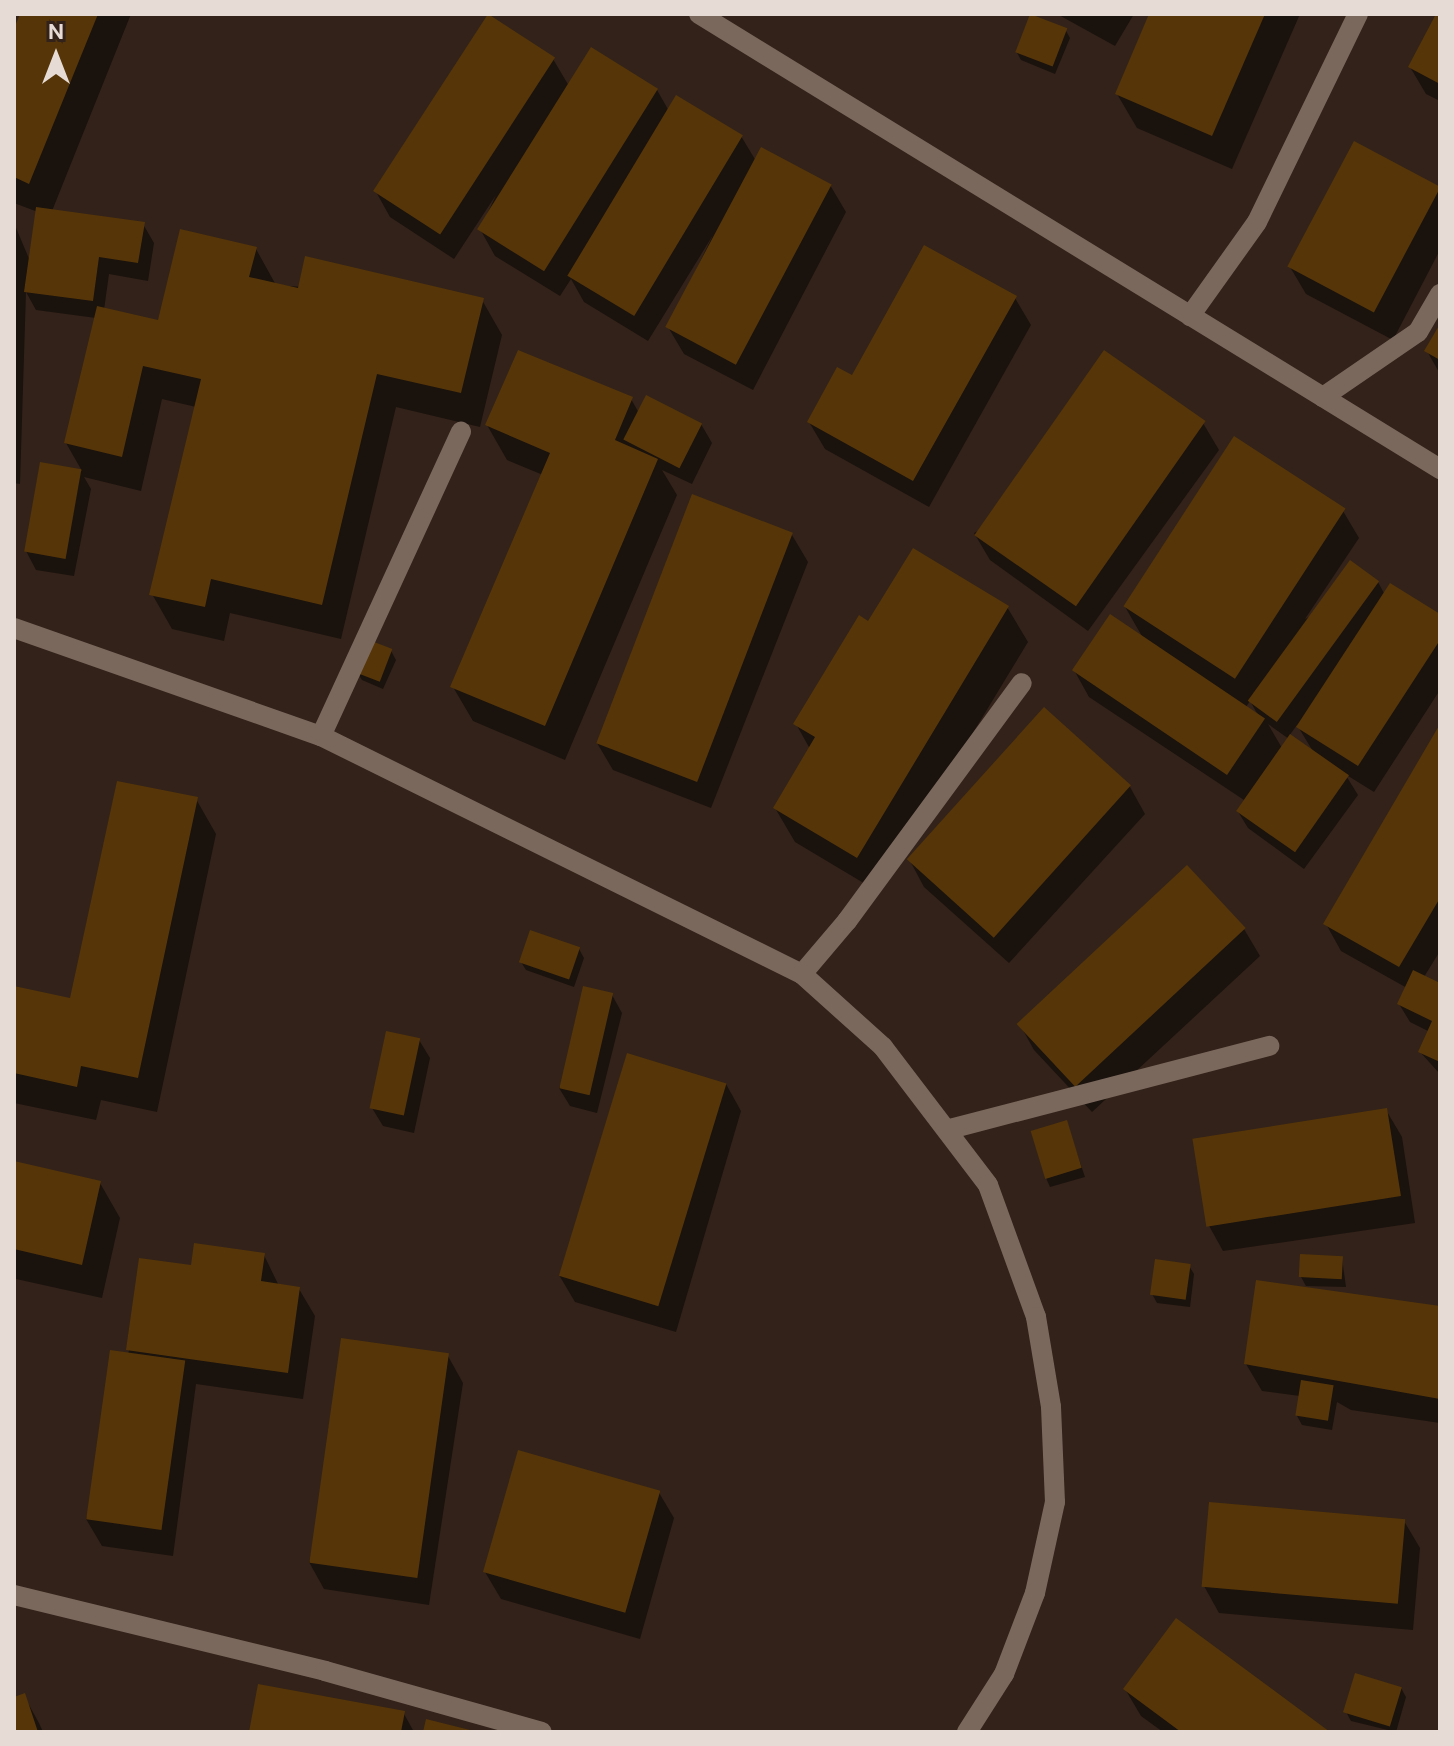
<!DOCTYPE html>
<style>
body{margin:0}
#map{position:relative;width:1454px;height:1746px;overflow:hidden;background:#322219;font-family:"DM Sans",sans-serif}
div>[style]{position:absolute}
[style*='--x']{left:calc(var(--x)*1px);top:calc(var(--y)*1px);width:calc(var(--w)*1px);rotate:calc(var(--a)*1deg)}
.shadow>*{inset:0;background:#0007}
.building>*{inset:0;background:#563608;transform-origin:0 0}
.lane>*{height:20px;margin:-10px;padding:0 10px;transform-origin:10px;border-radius:10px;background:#7b685d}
.street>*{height:20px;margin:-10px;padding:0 10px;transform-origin:10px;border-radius:10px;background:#7b685d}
span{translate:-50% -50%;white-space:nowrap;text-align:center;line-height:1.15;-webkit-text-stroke:7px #322219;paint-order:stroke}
.frame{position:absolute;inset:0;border:16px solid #e7dbd5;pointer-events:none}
.north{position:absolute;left:16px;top:16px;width:80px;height:80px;-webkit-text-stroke:6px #322219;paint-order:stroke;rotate:0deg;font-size:22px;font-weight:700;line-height:32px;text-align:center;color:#e7dbd5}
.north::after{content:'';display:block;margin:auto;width:28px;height:36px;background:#e7dbd5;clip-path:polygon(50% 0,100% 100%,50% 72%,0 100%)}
</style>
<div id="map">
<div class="shadow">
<div style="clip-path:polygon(22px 14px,131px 14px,52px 211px,143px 224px,154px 243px,148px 281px,109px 274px,104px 310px,160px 323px,256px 249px,276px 285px,482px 300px,502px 335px,480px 427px,396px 407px,341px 639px,230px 613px,224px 641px,172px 629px,152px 594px,196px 407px,162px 399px,141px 491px,84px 477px,91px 489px,74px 576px,36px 570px,26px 551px,42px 464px,82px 471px,66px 443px,96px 318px,36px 310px,26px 292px,20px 484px,14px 483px,14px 223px,30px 261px,38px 212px,14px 203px,14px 34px)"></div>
<div style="clip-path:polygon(1057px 14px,1134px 14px,1115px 46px)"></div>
<div style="clip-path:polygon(1152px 14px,1300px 14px,1232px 169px,1137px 128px,1117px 94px)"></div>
<div style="clip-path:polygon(1440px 14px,1440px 101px,1426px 94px,1410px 67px)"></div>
<div style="clip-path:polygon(1065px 29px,1070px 38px,1055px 74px,1021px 60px,1016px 51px)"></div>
<div style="clip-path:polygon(553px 59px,569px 86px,657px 90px,669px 111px,741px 136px,756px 161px,830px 185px,846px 212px,753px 390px,684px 354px,668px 327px,713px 235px,648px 341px,584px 302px,571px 279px,560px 296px,495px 256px,480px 229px,496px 195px,454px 259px,390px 217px,375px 190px)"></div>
<div style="clip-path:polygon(1355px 144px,1440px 189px,1440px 250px,1393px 340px,1306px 294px,1290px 267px)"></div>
<div style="clip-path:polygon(1015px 298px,1031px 325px,929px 507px,825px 449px,809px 422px,852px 378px)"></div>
<div style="clip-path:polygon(1440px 328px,1440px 374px,1427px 351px)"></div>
<div style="clip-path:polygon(631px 399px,639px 413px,701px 424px,712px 443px,692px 484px,662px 470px,677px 495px,565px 760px,473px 721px,453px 687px,543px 475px,507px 460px,487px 425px)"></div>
<div style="clip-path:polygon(1203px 423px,1219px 450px,1088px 631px,990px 560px,974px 533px)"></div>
<div style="clip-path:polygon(evenodd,1343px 511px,1359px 538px,1305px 619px,1378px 582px,1385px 595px,1440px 616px,1440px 690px,1374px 792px,1345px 774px,1358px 795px,1304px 869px,1248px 828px,1237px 810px,1244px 800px,1089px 697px,1074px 670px,1143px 638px,1124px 605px,1343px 511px,1250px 701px,1258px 715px,1246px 707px,1250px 701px,1343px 511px,1268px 724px,1289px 739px,1282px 748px,1268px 724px,1343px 511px,1297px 725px,1314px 753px,1289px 736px,1297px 725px)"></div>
<div style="clip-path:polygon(792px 535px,808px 562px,711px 808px,613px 770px,597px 743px)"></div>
<div style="clip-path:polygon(1007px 607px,1028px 642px,877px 891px,795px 842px,775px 808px,810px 749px,796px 724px,869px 623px)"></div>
<div style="clip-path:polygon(391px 651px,396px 660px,383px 689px,362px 680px,357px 672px)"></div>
<div style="clip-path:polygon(1045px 710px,1130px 787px,1145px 814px,1009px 963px,924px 887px,909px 859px)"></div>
<div style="clip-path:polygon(1440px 728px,1440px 951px,1424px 977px,1440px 985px,1440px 1074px,1420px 1052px,1430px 1032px,1410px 1022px,1399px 1004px,1407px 988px,1341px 951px,1326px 924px)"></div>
<div style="clip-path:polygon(196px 799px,216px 834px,157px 1112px,101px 1100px,96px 1120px,14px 1103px,14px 988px,72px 1000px)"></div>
<div style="clip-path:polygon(1244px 929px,1260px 956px,1092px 1112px,1034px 1050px,1019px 1023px)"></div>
<div style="clip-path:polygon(579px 949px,584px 958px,574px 987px,526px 970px,521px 962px)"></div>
<div style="clip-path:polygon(612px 995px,622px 1013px,597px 1113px,570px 1106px,559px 1088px)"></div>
<div style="clip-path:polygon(419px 1040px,430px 1058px,414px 1133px,383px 1126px,372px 1108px)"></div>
<div style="clip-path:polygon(726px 1084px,741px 1111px,676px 1332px,575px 1302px,559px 1275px)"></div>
<div style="clip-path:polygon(1386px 1110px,1402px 1137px,1415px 1223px,1223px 1251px,1208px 1224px)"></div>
<div style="clip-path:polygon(1066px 1122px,1085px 1177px,1050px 1187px,1046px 1178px)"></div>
<div style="clip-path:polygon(14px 1164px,100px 1183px,120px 1218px,102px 1298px,16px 1279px,14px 1290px)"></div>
<div style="clip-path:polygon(264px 1255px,279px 1286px,299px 1289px,315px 1316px,303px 1399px,196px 1384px,173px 1556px,102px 1546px,86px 1519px,129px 1350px)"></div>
<div style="clip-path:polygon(1342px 1258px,1346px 1287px,1306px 1286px,1301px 1277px)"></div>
<div style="clip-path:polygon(1189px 1266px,1194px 1274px,1190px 1307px,1157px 1303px,1152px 1294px)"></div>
<div style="clip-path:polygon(1440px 1308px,1440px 1423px,1351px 1410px,1337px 1402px,1332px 1430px,1302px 1425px,1297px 1416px,1300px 1396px,1262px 1391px,1246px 1364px)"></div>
<div style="clip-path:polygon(448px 1356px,463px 1383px,429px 1605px,324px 1589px,309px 1562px)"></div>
<div style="clip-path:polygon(658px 1491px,674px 1518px,640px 1639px,501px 1599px,485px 1572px)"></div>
<div style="clip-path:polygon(1404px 1521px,1420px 1548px,1413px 1630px,1219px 1613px,1204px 1586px)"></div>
<div style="clip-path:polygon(1401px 1688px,1406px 1697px,1396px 1732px,1351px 1721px,1346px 1712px)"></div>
<div style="clip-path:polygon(1125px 1689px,1327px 1732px,1163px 1732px,1141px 1716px)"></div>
<div style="clip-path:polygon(24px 1696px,39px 1723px,43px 1732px,14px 1732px,14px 1699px)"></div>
<div style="clip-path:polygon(403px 1712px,414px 1732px,251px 1732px)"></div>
</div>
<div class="building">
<div style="clip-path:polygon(20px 14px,98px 14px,29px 184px,14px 177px,14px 29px)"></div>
<div style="left:488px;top:14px;width:80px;height:211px;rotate:33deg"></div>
<div style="left:1030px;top:14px;width:40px;height:41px;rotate:21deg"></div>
<div style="clip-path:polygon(1149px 14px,1265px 14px,1212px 136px,1115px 94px)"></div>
<div style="clip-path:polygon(1436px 14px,1440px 14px,1440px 84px,1408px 67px)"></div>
<div style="left:591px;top:47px;width:79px;height:215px;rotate:32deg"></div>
<div style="left:676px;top:95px;width:78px;height:211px;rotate:31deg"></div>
<div style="left:1354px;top:141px;width:98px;height:142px;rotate:28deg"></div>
<div style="left:761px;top:147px;width:80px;height:204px;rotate:28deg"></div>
<div style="clip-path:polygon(36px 207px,145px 222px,138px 263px,99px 257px,93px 301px,24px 292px)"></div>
<div style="clip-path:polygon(180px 229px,257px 247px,249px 277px,298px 288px,305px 256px,484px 298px,461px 393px,377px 374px,322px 605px,211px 579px,205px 607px,149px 595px,201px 379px,143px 366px,122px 457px,64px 443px,97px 306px,158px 320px)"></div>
<div style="clip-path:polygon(924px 245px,1017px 296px,913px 481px,807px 422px,837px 367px,852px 375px)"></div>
<div style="clip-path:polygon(1440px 324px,1440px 360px,1424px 351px)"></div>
<div style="clip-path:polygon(518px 350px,633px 397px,615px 440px,658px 459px,545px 726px,450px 687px,550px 453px,485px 425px)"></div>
<div style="left:1104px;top:350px;width:124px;height:226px;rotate:35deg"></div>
<div style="left:646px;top:395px;width:63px;height:50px;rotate:27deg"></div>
<div style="left:1234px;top:436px;width:133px;height:203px;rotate:33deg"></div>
<div style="left:40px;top:462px;width:42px;height:91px;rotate:10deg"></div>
<div style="left:692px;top:494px;width:108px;height:267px;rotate:21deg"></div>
<div style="clip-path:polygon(913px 548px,1009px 606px,857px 858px,773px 808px,815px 737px,793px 724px,859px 615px,868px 621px)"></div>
<div style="left:1350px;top:560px;width:36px;height:174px;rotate:36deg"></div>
<div style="clip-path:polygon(1390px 583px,1440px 614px,1440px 640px,1358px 766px,1296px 727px)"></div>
<div style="left:1110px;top:614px;width:187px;height:68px;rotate:34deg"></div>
<div style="left:369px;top:640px;width:25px;height:35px;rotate:21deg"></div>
<div style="left:1044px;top:707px;width:117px;height:205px;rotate:42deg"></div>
<div style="clip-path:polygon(1440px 724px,1440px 898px,1399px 967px,1323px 924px)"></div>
<div style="left:1290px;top:734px;width:72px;height:94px;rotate:35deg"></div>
<div style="clip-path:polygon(117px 781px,198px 797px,138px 1078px,81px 1066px,77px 1087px,14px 1073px,14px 986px,70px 998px)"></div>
<div style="left:1187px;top:865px;width:86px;height:233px;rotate:47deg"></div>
<div style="left:530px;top:930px;width:53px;height:34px;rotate:19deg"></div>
<div style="clip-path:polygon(1413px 970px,1440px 983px,1440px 1062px,1418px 1052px,1432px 1021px,1397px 1004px)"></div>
<div style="left:583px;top:986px;width:31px;height:105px;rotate:13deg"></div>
<div style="left:386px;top:1031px;width:35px;height:79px;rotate:12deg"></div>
<div style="left:627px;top:1053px;width:104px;height:233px;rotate:17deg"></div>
<div style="left:1387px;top:1108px;width:89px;height:197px;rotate:81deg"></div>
<div style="left:1067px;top:1120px;width:50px;height:38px;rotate:73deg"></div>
<div style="clip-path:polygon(14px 1161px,101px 1181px,82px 1265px,14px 1249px)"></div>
<div style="clip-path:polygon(194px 1243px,265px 1253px,261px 1281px,300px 1287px,288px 1373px,126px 1350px,139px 1258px,191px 1265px)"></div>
<div style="left:1300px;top:1254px;width:43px;height:23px;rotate:3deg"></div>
<div style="left:1155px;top:1259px;width:36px;height:36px;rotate:8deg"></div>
<div style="clip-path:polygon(1256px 1280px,1440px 1306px,1440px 1399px,1244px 1364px)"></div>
<div style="left:341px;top:1338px;width:109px;height:227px;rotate:8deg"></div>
<div style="left:110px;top:1350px;width:76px;height:171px;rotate:8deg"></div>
<div style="left:1301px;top:1380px;width:33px;height:36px;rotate:9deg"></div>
<div style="left:518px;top:1450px;width:148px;height:127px;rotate:16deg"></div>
<div style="left:1209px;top:1502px;width:197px;height:85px;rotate:5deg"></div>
<div style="clip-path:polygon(1176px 1618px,1330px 1732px,1181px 1732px,1123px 1689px)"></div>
<div style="left:1355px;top:1673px;width:49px;height:41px;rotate:17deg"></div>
<div style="clip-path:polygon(258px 1684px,405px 1711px,401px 1732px,249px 1732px)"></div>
<div style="clip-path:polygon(25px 1693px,38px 1732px,14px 1732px,14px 1697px)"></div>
<div style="clip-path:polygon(426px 1719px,474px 1731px,473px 1732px,423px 1732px)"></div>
</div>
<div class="lane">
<div style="--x:1190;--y:316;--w:115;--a:-54.5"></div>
<div style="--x:1257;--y:222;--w:231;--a:-64.1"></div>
<div style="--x:1323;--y:397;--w:115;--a:-34.4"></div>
<div style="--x:1418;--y:332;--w:44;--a:-59.9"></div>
<div style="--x:321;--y:736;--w:335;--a:-65.3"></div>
<div style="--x:802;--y:974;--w:70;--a:-49.7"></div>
<div style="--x:847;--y:921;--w:295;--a:-53.7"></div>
<div style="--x:950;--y:1129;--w:330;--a:-14.6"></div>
</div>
<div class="street">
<div style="--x:699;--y:14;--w:870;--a:31.55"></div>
<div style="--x:14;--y:628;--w:325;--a:19.4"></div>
<div style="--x:321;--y:736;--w:537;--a:26.33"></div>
<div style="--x:802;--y:974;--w:109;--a:42"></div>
<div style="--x:883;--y:1047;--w:173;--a:52.7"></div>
<div style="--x:988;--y:1185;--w:140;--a:70"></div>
<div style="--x:1036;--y:1317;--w:91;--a:80.5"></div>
<div style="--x:1051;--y:1407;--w:95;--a:87.6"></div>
<div style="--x:1055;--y:1502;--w:93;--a:102.4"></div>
<div style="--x:1035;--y:1593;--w:87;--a:110.9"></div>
<div style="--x:1004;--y:1674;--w:69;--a:122.5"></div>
<div style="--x:14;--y:1595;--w:320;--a:13.7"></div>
<div style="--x:325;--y:1671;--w:225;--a:15.7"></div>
</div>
<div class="frame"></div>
<div class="north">N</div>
</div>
